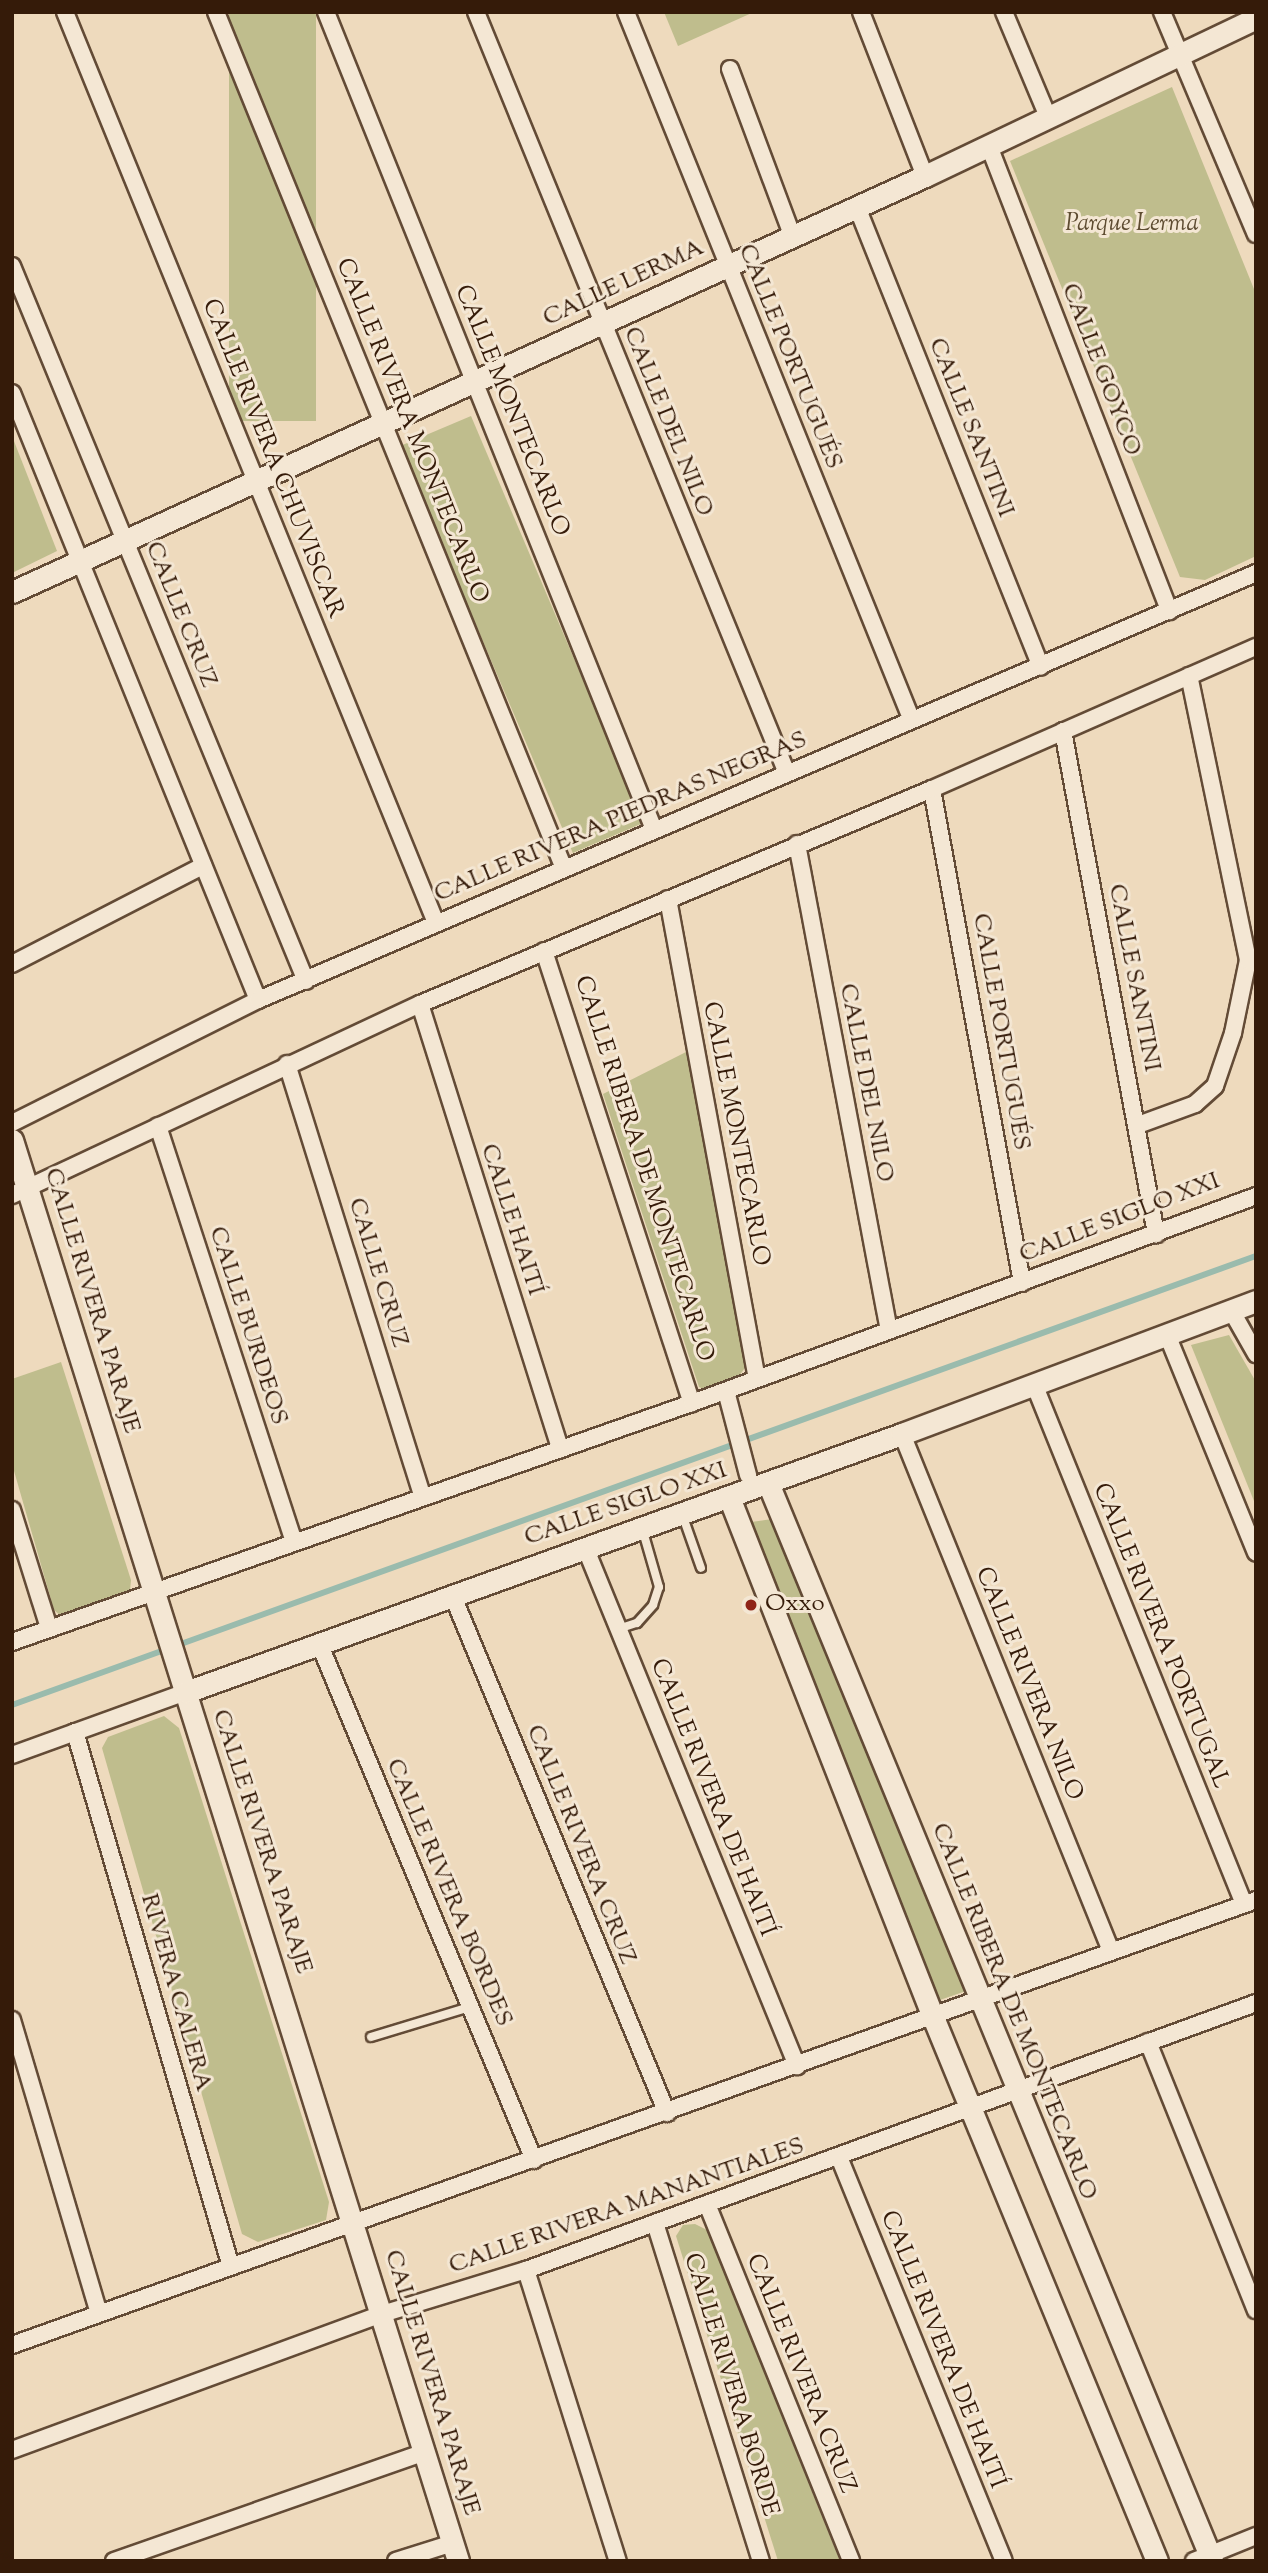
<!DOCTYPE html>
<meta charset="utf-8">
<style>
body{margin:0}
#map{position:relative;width:1268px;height:2573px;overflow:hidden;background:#eedabd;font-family:"Sorts Mill Goudy",serif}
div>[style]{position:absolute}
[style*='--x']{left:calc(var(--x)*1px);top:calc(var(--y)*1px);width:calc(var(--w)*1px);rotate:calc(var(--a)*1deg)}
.green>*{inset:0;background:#bfbd8d;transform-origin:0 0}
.stream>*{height:6px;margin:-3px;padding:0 3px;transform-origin:3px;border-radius:3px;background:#9abbad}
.roads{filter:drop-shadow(2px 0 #634b36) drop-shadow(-2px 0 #634b36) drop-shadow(0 2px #634b36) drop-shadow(0 -2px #634b36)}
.service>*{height:8px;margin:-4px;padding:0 4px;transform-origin:4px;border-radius:4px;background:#f4e7d4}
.minor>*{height:16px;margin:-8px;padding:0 8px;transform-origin:8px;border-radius:8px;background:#f4e7d4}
.tertiary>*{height:21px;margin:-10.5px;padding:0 10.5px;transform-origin:10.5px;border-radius:10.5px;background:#f4e7d4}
.dots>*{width:19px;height:19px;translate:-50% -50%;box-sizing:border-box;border:4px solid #f4e7d4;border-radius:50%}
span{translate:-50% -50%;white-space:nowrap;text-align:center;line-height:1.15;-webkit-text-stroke:6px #f4e7d4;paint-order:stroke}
.park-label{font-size:24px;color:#5e4c31;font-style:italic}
.street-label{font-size:24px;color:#351b09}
.poi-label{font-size:24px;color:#351b09}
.left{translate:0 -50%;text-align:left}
.frame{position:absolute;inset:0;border:14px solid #351b09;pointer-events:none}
</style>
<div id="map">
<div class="green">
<div style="left:229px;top:12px;width:87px;height:409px"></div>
<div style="clip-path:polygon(664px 12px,754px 12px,678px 46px)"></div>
<div style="clip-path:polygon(1172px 87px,1256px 294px,1256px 556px,1205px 580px,1180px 577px,1010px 161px)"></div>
<div style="left:471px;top:416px;width:442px;height:77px;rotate:67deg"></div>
<div style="clip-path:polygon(12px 436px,57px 551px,12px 573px)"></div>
<div style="clip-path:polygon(686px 1052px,747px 1365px,739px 1376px,704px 1389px,699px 1387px,603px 1094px)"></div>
<div style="clip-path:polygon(1229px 1335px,1256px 1382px,1256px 1506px,1191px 1345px)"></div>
<div style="clip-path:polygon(61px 1362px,131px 1580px,130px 1591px,61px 1616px,54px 1610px,12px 1464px,12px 1379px)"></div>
<div style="clip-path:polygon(772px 1519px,966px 1991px,937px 2001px,751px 1522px)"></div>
<div style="clip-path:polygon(164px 1716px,179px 1728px,329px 2202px,326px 2220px,258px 2242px,242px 2234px,102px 1748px,108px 1737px)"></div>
<div style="clip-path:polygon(695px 2224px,707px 2230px,840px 2561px,778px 2561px,676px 2236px,683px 2225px)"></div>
</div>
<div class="stream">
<div style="--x:12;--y:1705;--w:1323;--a:-19.85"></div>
</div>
<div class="roads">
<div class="service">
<div style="--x:682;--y:1514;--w:57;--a:70.6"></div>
<div style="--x:618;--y:1629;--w:20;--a:-18"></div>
<div style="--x:637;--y:1623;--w:24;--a:-48"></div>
<div style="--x:653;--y:1605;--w:19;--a:-72"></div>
<div style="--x:659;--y:1587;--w:61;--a:-106.1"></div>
<div style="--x:371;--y:2037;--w:103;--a:-16.9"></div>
</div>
<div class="minor">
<div style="--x:65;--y:12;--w:984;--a:67.84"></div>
<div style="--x:216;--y:12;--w:922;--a:67.89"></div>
<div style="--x:326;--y:12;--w:878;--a:68.14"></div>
<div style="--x:476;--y:12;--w:820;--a:67.78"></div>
<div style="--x:626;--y:12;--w:761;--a:68.02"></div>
<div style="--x:861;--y:12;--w:176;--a:68.7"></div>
<div style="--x:1004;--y:12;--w:116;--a:67.2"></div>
<div style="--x:1162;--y:12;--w:241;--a:67.1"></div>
<div style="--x:730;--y:69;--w:177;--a:69.5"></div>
<div style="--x:989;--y:146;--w:499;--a:68.8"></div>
<div style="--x:857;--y:207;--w:495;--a:68.2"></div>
<div style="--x:12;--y:266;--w:773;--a:67.65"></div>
<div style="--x:12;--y:393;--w:655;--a:67.94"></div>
<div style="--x:1063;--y:731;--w:512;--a:79.52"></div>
<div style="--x:932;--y:789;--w:502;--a:79.67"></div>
<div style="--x:797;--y:844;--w:495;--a:79.3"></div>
<div style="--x:668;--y:899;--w:486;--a:79.5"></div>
<div style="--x:544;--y:951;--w:476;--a:71.9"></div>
<div style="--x:12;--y:964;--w:215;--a:-27.2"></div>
<div style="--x:420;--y:1004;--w:467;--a:72.5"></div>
<div style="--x:287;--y:1064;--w:454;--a:72.6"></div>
<div style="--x:12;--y:1123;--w:275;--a:-26.6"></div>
<div style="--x:258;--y:1000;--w:1086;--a:-23.16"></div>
<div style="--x:1138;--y:1125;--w:61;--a:-20.2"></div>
<div style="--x:1195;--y:1104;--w:27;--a:-42"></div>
<div style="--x:1215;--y:1086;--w:56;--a:-71.2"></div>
<div style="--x:1233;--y:1033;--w:75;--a:-78.4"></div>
<div style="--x:1248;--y:960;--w:290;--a:-101.7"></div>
<div style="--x:158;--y:1126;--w:435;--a:71.9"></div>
<div style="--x:12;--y:1195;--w:450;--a:-25.1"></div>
<div style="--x:420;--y:1004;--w:555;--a:-22.78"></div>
<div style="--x:932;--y:789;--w:354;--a:-23.7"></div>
<div style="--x:1231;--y:1310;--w:51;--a:60.4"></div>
<div style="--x:1168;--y:1337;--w:233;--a:67.8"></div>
<div style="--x:1034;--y:1384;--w:561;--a:68.01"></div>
<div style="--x:726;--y:1391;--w:87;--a:75.3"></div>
<div style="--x:902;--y:1434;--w:558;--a:67.99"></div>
<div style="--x:12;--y:1510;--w:124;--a:72.6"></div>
<div style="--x:585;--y:1547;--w:561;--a:67.78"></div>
<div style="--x:452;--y:1594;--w:562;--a:67.5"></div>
<div style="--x:12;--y:1642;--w:721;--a:-19.37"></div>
<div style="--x:692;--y:1403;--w:601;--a:-20.15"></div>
<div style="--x:319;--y:1643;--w:560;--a:67.42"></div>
<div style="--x:75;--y:1732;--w:557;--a:73.74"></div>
<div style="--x:12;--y:1755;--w:185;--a:-19.9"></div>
<div style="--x:12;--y:2020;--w:306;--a:73.5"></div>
<div style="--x:1148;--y:2042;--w:289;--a:68.1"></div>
<div style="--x:839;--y:2157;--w:436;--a:67.8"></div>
<div style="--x:707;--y:2204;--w:385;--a:68"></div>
<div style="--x:655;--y:2223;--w:354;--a:72.6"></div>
<div style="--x:526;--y:2270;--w:305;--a:72.5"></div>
<div style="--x:12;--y:2345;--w:1321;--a:-19.68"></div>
<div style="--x:12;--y:2450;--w:394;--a:-20.2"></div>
<div style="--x:382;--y:2314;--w:151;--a:-17"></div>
<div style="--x:526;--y:2270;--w:777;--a:-20.09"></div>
<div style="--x:114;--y:2561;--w:327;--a:-19.3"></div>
<div style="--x:396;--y:2561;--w:60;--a:-17.5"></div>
<div style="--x:1194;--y:2561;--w:67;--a:-22"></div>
</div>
<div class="tertiary">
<div style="--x:12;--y:592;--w:1003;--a:-24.5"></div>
<div style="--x:925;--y:176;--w:367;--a:-25.5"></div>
<div style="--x:12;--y:1140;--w:1489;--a:72.57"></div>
<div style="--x:768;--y:1483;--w:1166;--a:67.61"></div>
<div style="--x:729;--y:1497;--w:559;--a:68.58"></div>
<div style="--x:933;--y:2017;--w:588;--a:67.62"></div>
<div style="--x:186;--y:1692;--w:761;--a:-19.82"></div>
<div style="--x:902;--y:1434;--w:378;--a:-20.6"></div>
</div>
</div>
<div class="dots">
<div style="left:751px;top:1605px;background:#8f2418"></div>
</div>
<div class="park-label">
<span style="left:1132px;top:225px">Parque Lerma</span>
</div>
<div class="street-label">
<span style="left:624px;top:284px;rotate:-25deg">CALLE LERMA</span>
<span style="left:789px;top:357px;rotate:68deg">CALLE PORTUGUÉS</span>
<span style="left:1100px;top:370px;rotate:69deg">CALLE GOYCO</span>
<span style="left:511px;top:411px;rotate:68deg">CALLE MONTECARLO</span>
<span style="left:667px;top:422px;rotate:68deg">CALLE DEL NILO</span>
<span style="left:970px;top:428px;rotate:68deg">CALLE SANTINI</span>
<span style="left:411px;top:431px;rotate:68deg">CALLE RIVERA MONTECARLO</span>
<span style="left:272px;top:459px;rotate:68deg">CALLE RIVERA CHUVISCAR</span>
<span style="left:180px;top:615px;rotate:68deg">CALLE CRUZ</span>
<span style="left:621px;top:818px;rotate:-23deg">CALLE RIVERA PIEDRAS NEGRAS</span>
<span style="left:1133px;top:978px;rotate:79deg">CALLE SANTINI</span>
<span style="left:1000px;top:1032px;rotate:80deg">CALLE PORTUGUÉS</span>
<span style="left:865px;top:1083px;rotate:79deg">CALLE DEL NILO</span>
<span style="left:735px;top:1134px;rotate:79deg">CALLE MONTECARLO</span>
<span style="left:643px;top:1169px;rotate:72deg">CALLE RIBERA DE MONTECARLO</span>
<span style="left:1120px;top:1219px;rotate:-21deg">CALLE SIGLO XXI</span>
<span style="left:511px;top:1220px;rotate:72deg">CALLE HAITÍ</span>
<span style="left:377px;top:1273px;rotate:73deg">CALLE CRUZ</span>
<span style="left:91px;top:1301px;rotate:73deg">CALLE RIVERA PARAJE</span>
<span style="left:247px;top:1326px;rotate:72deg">CALLE BURDEOS</span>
<span style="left:626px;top:1505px;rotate:-19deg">CALLE SIGLO XXI</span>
<span style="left:1160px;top:1636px;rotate:68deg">CALLE RIVERA PORTUGAL</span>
<span style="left:1028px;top:1684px;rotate:68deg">CALLE RIVERA NILO</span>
<span style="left:712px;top:1798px;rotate:68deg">CALLE RIVERA DE HAITÍ</span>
<span style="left:261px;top:1842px;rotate:72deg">CALLE RIVERA PARAJE</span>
<span style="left:580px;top:1845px;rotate:68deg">CALLE RIVERA CRUZ</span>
<span style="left:448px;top:1893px;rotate:67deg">CALLE RIVERA BORDES</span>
<span style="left:175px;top:1993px;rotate:74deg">RIVERA CALERA</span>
<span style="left:1013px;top:2012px;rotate:68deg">CALLE RIBERA DE MONTECARLO</span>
<span style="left:627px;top:2207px;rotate:-19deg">CALLE RIVERA MANANTIALES</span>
<span style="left:942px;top:2350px;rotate:68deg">CALLE RIVERA DE HAITÍ</span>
<span style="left:800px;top:2374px;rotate:68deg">CALLE RIVERA CRUZ</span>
<span style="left:431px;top:2383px;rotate:73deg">CALLE RIVERA PARAJE</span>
<span style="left:730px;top:2385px;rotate:73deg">CALLE RIVERA BORDE</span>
</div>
<div class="poi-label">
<span class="left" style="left:765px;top:1605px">Oxxo</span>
</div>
<div class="frame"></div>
</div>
